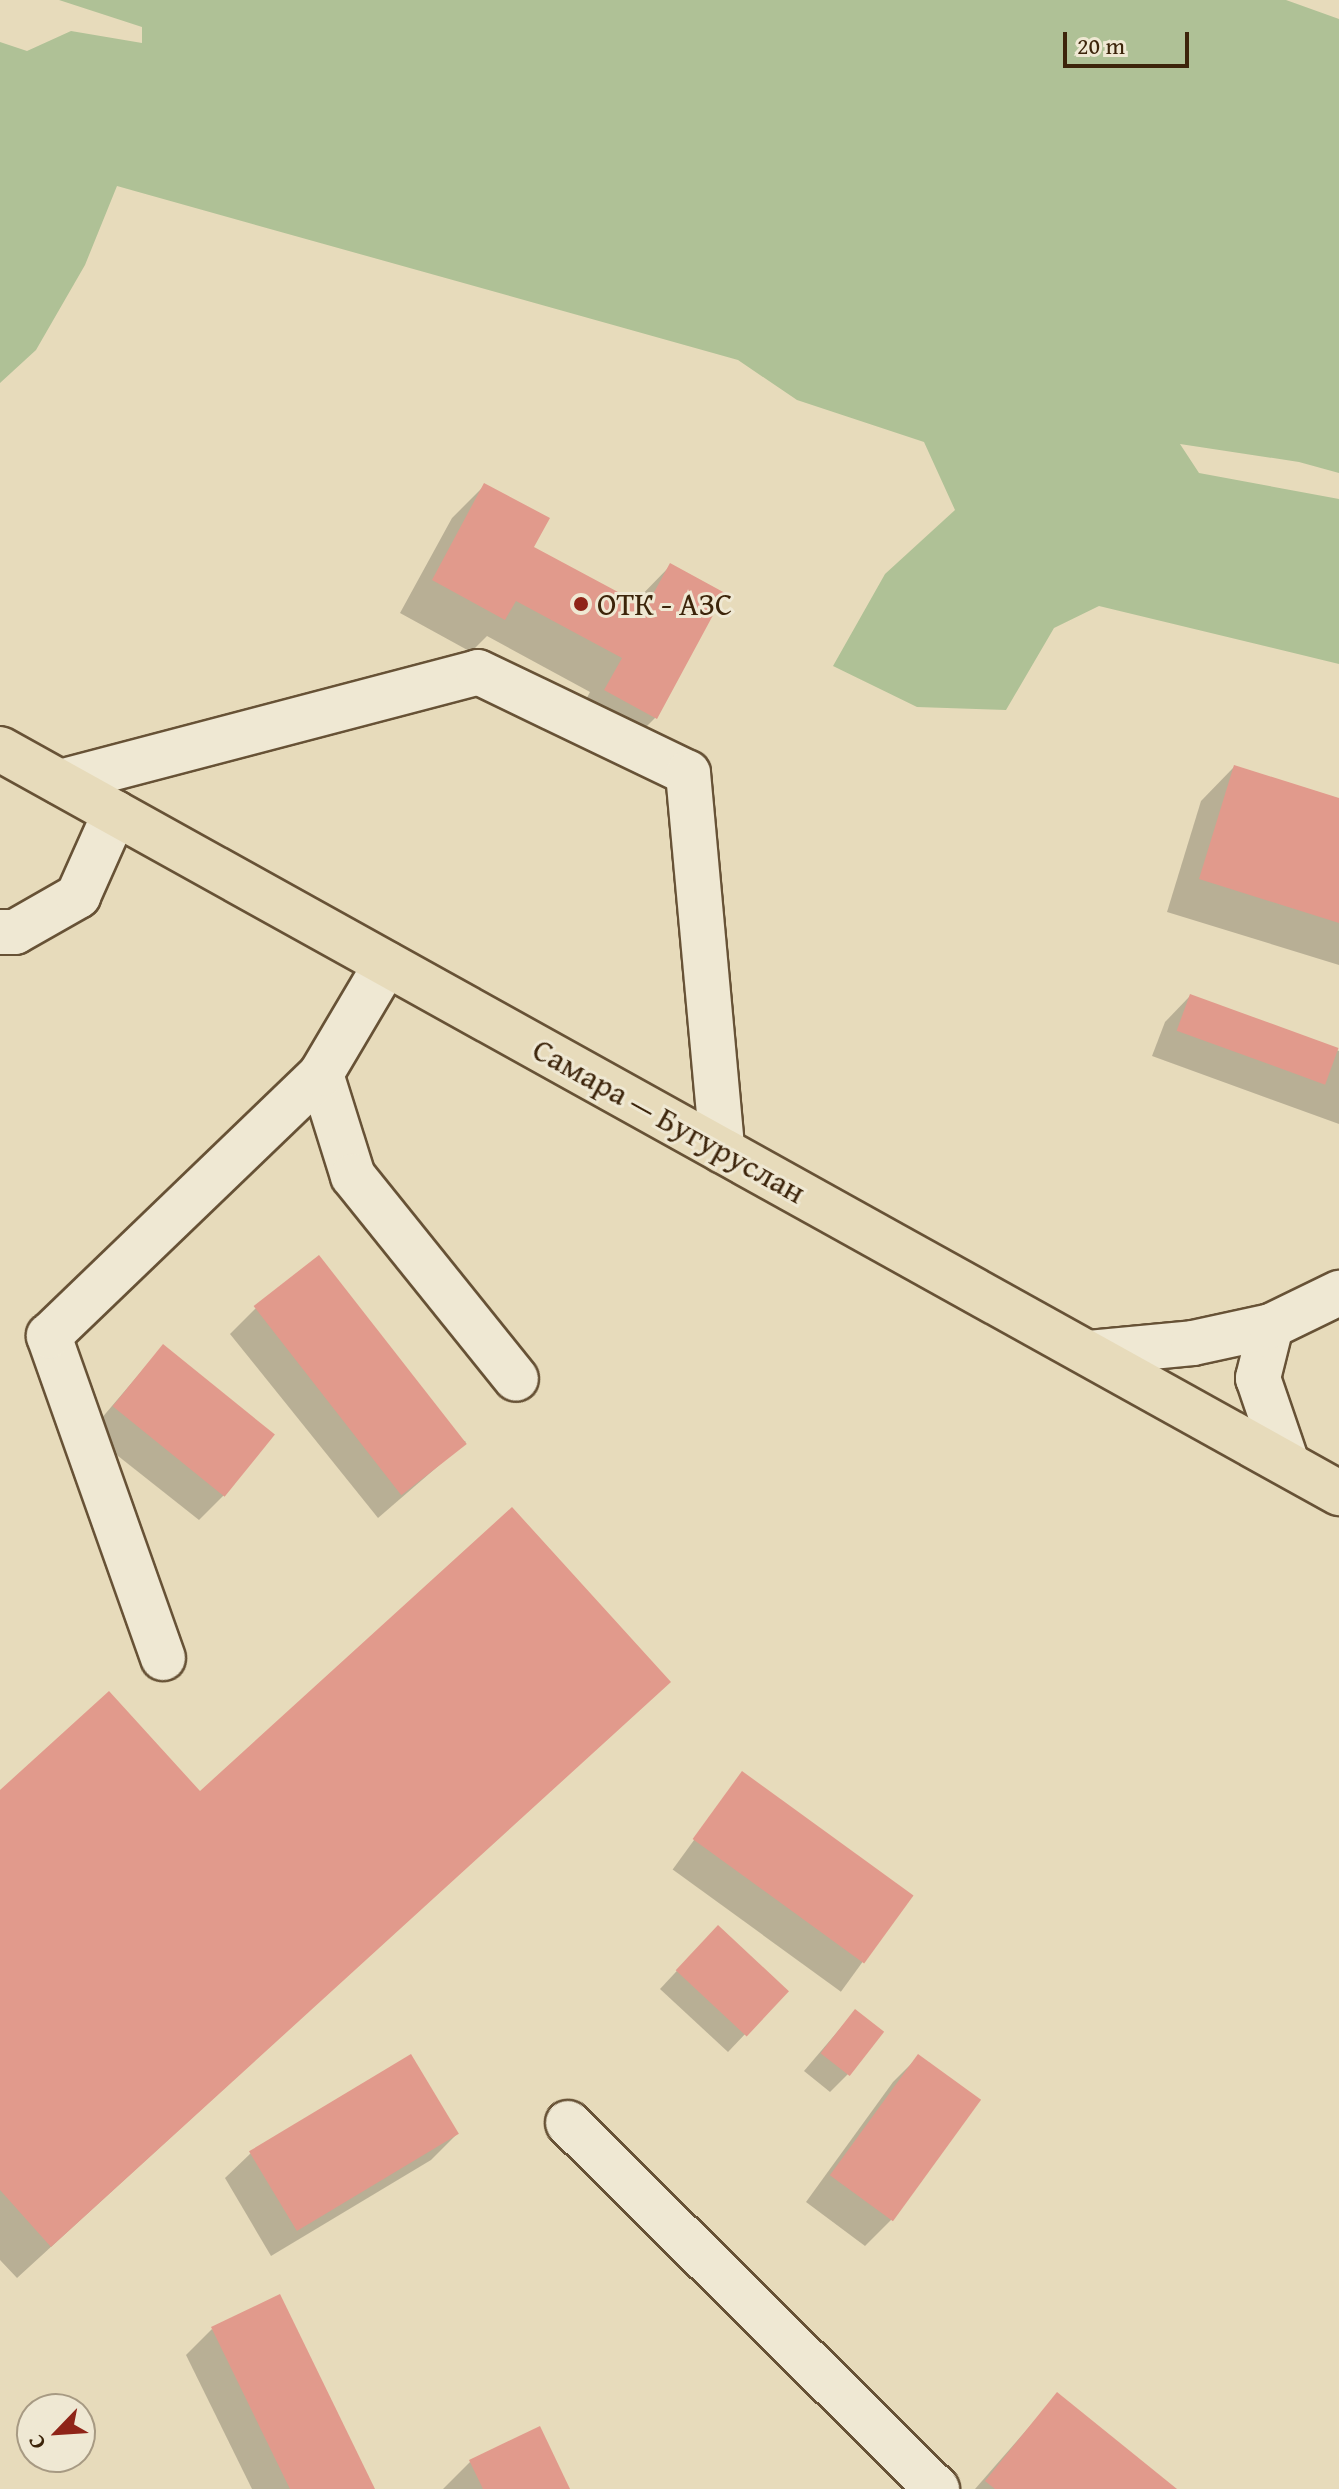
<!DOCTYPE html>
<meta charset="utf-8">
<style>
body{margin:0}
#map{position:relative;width:1339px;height:2489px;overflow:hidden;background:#e7dbbb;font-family:"Gentium Book Plus",serif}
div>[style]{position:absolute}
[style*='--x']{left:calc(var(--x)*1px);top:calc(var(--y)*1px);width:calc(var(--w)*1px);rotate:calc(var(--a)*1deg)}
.green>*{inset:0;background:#afc196}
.shadow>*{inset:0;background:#0003;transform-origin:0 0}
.building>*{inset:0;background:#e19a8c;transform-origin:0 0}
.roads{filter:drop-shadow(2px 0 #675236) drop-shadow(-2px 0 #675236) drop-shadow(0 2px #675236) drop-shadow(0 -2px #675236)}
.minor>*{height:44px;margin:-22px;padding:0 22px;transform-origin:22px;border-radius:22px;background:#efe8d3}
.major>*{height:44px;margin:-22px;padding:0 22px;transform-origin:22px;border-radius:22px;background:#e7dbbb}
.dots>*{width:22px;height:22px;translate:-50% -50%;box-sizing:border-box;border:4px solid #efe8d3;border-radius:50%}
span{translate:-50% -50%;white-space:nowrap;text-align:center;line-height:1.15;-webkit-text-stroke:6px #efe8d3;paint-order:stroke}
.poi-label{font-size:32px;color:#3c240a}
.left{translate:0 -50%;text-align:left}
.street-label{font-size:32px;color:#3c240a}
.north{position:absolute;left:16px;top:2393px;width:80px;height:80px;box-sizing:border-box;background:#efe8d3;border:2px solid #a79a83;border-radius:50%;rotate:245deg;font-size:22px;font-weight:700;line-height:32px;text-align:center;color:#3c240a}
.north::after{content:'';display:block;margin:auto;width:28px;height:36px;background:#8f2418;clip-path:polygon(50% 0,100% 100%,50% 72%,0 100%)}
.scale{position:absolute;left:1063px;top:32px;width:126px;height:36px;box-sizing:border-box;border:4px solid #3c240a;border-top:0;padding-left:10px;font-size:24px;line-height:28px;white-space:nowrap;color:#3c240a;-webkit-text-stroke:6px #efe8d3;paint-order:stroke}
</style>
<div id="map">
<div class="green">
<div style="clip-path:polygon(59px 0,1286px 0,1339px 19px,1339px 473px,1299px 462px,1180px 444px,1199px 473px,1339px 499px,1339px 664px,1099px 606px,1054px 628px,1006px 710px,917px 707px,833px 666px,885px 574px,955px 510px,924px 442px,797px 400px,738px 360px,117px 186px,85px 265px,36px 350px,0 383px,0 42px,27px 51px,71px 31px,142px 43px,142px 27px)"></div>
</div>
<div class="shadow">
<div style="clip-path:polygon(485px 485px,532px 548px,634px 603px,670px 566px,722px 594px,655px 718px,622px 751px,573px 724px,590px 692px,487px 636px,471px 652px,400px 613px,452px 518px)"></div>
<div style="clip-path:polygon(1234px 767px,1339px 800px,1339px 965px,1167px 912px,1201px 801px)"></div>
<div style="clip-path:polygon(1190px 996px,1339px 1051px,1339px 1124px,1152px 1056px,1165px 1022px)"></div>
<div style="clip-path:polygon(256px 1308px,466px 1442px,378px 1518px,230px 1334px)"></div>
<div style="clip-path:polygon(163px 1346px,224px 1495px,199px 1520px,89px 1433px)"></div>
<div style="clip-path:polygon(668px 1682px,17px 2278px,0 2260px,0 1793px,200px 1794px)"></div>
<div style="left:742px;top:1774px;width:208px;height:118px;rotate:36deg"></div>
<div style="clip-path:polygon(701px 1945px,786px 1991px,728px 2052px,660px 1989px)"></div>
<div style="clip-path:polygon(855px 2011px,848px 2074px,830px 2092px,804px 2071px)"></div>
<div style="clip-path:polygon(918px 2057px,891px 2220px,865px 2246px,806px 2202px,893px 2082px)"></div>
<div style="clip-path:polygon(457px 2134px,431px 2160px,271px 2256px,225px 2178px,251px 2153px)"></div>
<div style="clip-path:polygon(212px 2329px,373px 2489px,252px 2489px,186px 2355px)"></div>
<div style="clip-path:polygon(1057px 2395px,1174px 2489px,975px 2489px)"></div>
<div style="clip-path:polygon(470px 2462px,568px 2489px,443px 2489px)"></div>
</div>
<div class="building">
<div style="clip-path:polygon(484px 483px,550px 518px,534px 547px,646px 607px,670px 563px,725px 593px,657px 719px,604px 690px,622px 658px,516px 601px,505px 620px,432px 580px)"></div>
<div style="clip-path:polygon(1234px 765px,1339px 798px,1339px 923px,1199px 879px)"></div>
<div style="left:1190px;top:994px;width:158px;height:39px;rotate:20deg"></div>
<div style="left:319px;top:1255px;width:240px;height:83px;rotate:52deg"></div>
<div style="left:163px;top:1344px;width:144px;height:80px;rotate:39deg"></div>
<div style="clip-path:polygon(512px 1507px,671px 1682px,51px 2247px,0 2190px,0 1790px,109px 1691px,200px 1791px)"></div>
<div style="left:742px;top:1771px;width:212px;height:84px;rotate:36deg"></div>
<div style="left:718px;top:1925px;width:97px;height:62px;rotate:43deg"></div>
<div style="left:855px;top:2009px;width:37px;height:56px;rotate:38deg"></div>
<div style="left:411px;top:2054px;width:93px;height:189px;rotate:59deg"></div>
<div style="left:918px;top:2054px;width:78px;height:150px;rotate:36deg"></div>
<div style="clip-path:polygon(280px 2294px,375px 2489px,290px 2489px,211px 2327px)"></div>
<div style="clip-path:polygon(1057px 2392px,1177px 2489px,995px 2489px,985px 2481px)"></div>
<div style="clip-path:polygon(540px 2426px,570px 2489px,483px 2489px,469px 2460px)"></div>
</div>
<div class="roads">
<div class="minor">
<div style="--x:60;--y:782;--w:432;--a:-14.7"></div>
<div style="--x:478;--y:672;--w:233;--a:25.7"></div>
<div style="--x:688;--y:773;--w:379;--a:84.8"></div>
<div style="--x:0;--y:932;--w:15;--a:0"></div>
<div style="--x:15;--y:932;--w:73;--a:-29.7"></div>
<div style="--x:78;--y:896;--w:91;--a:-66"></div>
<div style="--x:321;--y:1074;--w:107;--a:72.6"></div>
<div style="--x:353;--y:1176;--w:260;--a:51.2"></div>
<div style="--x:1271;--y:1326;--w:54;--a:104"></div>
<div style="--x:1258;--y:1378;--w:90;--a:71.2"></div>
<div style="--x:1089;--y:1353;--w:104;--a:-5.5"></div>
<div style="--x:1193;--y:1343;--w:80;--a:-12.3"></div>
<div style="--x:1271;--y:1326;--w:76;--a:-25.9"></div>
<div style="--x:163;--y:1658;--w:342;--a:-109.5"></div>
<div style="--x:49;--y:1336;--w:378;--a:-43.9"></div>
<div style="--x:321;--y:1074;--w:128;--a:-59.4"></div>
<div style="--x:568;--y:2123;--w:520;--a:44.77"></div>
</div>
<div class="major">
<div style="--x:0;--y:749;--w:1532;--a:29.06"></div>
</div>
</div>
<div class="dots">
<div style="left:581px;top:604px;background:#8f2418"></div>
</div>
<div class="poi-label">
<span class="left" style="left:597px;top:604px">ОТК - АЗС</span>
</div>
<div class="street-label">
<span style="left:669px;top:1121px;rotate:29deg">Самара — Бугуруслан</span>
</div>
<div class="north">С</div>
<div class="scale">20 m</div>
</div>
